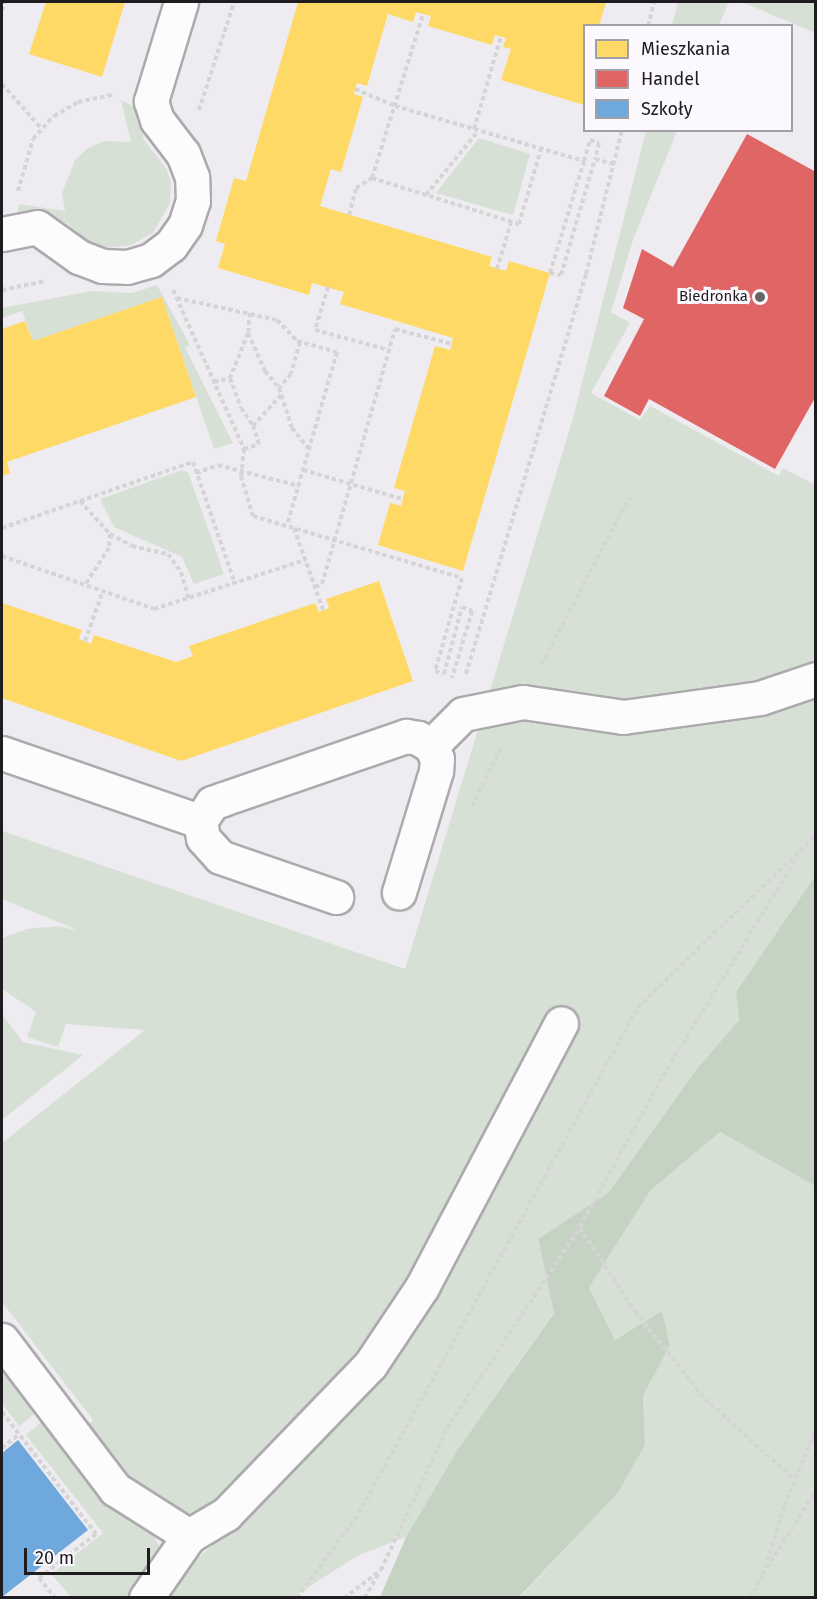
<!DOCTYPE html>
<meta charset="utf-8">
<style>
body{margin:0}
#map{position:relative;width:817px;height:1599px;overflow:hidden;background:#eeecf0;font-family:"Fira Sans",sans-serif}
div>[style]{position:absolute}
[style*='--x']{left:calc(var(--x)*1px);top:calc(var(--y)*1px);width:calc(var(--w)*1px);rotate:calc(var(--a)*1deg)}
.green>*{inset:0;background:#d7e0d5}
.forest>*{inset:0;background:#c5d4c2}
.homes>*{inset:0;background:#ffd966}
.shops>*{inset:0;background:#e06666}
.schools>*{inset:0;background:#6fa8dc}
.path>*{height:4px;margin-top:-2px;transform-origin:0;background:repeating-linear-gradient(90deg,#d6d5d6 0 4.5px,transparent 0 7.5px)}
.roads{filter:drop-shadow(2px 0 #acaaad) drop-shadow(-2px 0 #acaaad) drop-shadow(0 2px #acaaad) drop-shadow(0 -2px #acaaad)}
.minor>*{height:33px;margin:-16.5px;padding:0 16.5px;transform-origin:16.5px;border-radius:16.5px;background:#fcfcfd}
.dots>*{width:16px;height:16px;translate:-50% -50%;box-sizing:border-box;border:3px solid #fbf8fe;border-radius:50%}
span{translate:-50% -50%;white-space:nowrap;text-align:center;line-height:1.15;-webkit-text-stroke:6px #fbf8fe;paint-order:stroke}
.poi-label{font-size:15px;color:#1e1c1f}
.right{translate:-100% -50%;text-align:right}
.frame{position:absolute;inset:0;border:3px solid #1e1c1f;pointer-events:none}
.legend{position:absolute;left:583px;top:24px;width:210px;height:108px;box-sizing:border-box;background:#fbf8fe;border:2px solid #a3a0a5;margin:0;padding:8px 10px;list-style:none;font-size:18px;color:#1e1c1f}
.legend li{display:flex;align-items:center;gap:12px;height:30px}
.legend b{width:30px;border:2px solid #a3a0a5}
.scale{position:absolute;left:24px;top:1548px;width:126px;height:27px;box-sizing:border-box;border:3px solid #1e1c1f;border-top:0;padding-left:8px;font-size:18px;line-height:21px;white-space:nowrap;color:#1e1c1f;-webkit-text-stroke:4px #fbf8fe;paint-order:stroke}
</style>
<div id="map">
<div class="green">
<div style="clip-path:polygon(678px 2px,729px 2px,719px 25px,672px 25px)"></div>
<div style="clip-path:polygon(742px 2px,815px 2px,815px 33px)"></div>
<div style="clip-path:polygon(121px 100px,134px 107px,144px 140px,166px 168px,171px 182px,170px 203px,153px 233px,131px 245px,107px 248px,89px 242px,66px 223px,47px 215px,17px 215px,19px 204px,65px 211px,62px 193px,75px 160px,88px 148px,104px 141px,131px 142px)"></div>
<div style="clip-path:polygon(646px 131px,677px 131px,633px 240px,611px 312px,630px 323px,591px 393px,640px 420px,650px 406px,779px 476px,783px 468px,815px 485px,815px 876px,736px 992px,739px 1020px,696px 1070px,609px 1192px,538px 1239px,554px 1312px,458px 1449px,406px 1537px,357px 1556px,293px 1597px,166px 1597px,195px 1561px,284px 1480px,383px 1369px,409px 1285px,375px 1336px,202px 1515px,191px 1514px,130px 1482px,87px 1427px,93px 1420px,2px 1302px,2px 1143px,145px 1030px,66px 1024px,58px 1047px,27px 1037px,36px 1012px,2px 989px,2px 938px,27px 929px,56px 926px,77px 930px,2px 899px,2px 831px,405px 969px,573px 418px)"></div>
<div style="clip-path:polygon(479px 138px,530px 154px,513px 215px,436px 193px)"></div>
<div style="clip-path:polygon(157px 285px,190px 345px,185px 347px,233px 443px,214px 449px,162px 297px,33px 341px,22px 311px,2px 318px,2px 308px,91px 291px,132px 293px)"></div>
<div style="clip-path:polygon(182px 470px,188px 472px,224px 574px,194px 584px,182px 557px,114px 527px,100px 499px)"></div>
<div style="clip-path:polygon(2px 1014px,23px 1042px,83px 1055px,2px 1120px)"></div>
<div style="clip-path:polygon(720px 1132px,815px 1186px,815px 1597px,519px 1598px,618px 1493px,645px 1445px,643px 1396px,670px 1345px,662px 1312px,615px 1340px,589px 1288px,650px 1191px)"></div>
<div style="clip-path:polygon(2px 1360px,40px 1410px,19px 1426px,2px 1404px)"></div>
<div style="clip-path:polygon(46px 1418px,143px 1518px,162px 1551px,128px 1598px,71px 1597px,51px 1574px,103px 1533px,26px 1435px)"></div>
</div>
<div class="forest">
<div style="clip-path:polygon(815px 876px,815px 1186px,720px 1132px,650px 1191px,589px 1288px,615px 1340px,662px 1311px,670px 1345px,643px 1396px,645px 1445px,618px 1493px,519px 1597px,380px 1597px,406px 1537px,458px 1449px,554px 1313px,538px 1239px,609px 1192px,696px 1070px,739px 1020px,736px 992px)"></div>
</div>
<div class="homes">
<div style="clip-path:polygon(46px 2px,125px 2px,102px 77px,29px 54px)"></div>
<div style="clip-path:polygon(298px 2px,606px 2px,599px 26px,584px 26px,584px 105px,501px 80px,511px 49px,503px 47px,506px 38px,495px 35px,492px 45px,428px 26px,431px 16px,423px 14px,416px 12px,413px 22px,388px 14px,367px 86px,357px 83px,354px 94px,363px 97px,341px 172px,331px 169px,320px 206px,492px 257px,489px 266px,506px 271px,509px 261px,550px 273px,463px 571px,378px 545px,390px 503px,401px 506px,405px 491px,394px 488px,435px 346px,450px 350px,453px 338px,340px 304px,344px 292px,312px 283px,309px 295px,218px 268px,225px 244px,216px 241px,234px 178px,246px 181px)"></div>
<div style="clip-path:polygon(162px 297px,196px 397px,7px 462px,10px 473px,2px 476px,2px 329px,25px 321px,33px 341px)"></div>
<div style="clip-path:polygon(379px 581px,413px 681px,181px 761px,2px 698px,2px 603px,82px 630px,79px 639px,91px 644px,94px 635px,176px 662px,193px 656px,189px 646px,315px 603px,319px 612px,329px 608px,326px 599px)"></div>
</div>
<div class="shops">
<div style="clip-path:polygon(747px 134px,816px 172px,816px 396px,775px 469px,649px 399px,640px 416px,604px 396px,644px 319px,623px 308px,642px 249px,673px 267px)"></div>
</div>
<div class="schools">
<div style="clip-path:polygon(18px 1440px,88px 1530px,2px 1597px,2px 1453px)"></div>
</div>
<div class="path">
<div style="--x:2;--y:11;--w:9;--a:-72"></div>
<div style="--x:648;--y:26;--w:25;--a:-76"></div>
<div style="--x:2;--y:84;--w:60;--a:48.4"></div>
<div style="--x:355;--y:89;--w:43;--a:23"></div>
<div style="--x:395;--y:106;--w:197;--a:16.2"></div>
<div style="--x:584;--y:161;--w:117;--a:106.9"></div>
<div style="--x:550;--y:273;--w:11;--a:10"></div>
<div style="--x:561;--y:275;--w:121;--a:-73.7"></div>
<div style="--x:595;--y:159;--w:20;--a:15"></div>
<div style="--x:199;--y:110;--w:114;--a:-72"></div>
<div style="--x:474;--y:129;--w:97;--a:-73.8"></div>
<div style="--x:584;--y:161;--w:22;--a:-74"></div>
<div style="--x:590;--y:140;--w:9;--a:18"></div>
<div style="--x:599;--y:143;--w:16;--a:104"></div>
<div style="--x:372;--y:178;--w:154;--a:17.4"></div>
<div style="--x:519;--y:224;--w:78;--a:-73.7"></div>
<div style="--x:18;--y:191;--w:54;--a:-73.9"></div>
<div style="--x:33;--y:139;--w:31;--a:-48"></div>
<div style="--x:54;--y:116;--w:28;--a:-30"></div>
<div style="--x:78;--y:102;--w:38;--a:-12"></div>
<div style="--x:426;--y:195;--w:82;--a:-50.9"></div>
<div style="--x:349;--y:215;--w:28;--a:-75"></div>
<div style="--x:356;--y:188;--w:19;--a:-32"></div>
<div style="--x:372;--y:178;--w:172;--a:-72.7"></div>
<div style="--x:497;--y:269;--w:49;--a:-73.4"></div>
<div style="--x:328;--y:287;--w:45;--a:106.8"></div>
<div style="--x:315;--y:330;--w:77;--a:15.1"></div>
<div style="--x:2;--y:290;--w:44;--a:-11.8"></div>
<div style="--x:173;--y:290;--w:174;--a:65.9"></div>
<div style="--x:244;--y:449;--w:27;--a:96"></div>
<div style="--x:241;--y:476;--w:42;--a:73.3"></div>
<div style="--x:253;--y:516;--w:218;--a:16.5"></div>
<div style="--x:462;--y:578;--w:97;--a:106.2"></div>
<div style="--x:435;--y:671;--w:9;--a:18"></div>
<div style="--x:444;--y:674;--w:69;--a:-75"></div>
<div style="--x:462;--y:607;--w:11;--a:22"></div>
<div style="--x:472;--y:611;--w:70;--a:106.6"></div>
<div style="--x:177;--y:298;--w:102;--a:12.4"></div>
<div style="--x:277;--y:320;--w:29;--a:46"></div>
<div style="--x:297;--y:341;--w:41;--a:15.4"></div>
<div style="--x:337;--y:352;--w:180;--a:106.1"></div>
<div style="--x:250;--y:313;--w:20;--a:96"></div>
<div style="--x:248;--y:333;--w:42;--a:65.9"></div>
<div style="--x:265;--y:371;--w:22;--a:51"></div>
<div style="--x:248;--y:333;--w:48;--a:111.8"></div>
<div style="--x:230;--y:378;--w:32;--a:70"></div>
<div style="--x:241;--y:408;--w:22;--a:56"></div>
<div style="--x:300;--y:342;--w:33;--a:106"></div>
<div style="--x:291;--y:374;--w:18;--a:131"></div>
<div style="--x:279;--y:388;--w:42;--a:72"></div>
<div style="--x:292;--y:428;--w:27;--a:51"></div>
<div style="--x:214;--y:382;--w:16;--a:-14"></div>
<div style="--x:244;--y:449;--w:16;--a:-18"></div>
<div style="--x:259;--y:444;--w:19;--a:-108"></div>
<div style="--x:253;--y:426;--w:42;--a:-47.9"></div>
<div style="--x:303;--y:470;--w:103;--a:16.3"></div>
<div style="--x:196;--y:473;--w:23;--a:-20"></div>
<div style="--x:218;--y:465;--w:84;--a:14.5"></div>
<div style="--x:80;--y:501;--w:45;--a:47.7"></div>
<div style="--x:110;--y:534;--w:14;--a:94"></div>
<div style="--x:109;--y:548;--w:44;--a:123"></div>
<div style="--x:2;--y:528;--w:202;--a:-19.1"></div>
<div style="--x:193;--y:462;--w:129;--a:71"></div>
<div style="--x:294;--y:528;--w:87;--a:70.5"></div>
<div style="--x:110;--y:534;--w:25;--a:29"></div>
<div style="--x:132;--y:546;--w:37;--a:13"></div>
<div style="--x:168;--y:554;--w:22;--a:54"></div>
<div style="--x:181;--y:572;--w:29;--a:74"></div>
<div style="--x:2;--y:556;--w:161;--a:19.2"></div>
<div style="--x:154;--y:609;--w:159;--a:-18"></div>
<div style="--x:315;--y:587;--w:8;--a:-23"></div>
<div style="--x:322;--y:584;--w:265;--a:-74"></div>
<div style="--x:395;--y:329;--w:59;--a:14.7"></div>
<div style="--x:85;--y:641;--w:53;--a:-70.2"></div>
<div style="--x:541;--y:665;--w:189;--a:-62.2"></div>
<div style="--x:466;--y:674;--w:418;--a:-73.3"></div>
<div style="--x:586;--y:274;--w:148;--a:-76"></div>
<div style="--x:472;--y:806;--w:66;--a:-63.8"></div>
<div style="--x:580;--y:1228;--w:100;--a:56.5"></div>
<div style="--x:635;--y:1311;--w:112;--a:51.5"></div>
<div style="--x:705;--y:1399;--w:120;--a:42"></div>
<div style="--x:2;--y:1412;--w:154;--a:52.4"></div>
<div style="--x:96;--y:1534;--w:72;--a:142.3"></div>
<div style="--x:39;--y:1578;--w:26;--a:51"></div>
<div style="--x:2;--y:1448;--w:22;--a:-39"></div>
<div style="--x:767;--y:1568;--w:92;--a:-57.9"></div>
<div style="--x:763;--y:1575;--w:72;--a:-73.1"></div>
<div style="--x:784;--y:1506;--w:83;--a:-67.4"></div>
<div style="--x:297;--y:1598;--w:105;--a:-53.9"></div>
<div style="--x:359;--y:1513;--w:578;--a:-61.13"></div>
<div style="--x:638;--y:1007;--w:248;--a:-44"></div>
<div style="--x:344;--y:1598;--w:46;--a:-37.1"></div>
<div style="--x:381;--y:1570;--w:157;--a:-65.1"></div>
<div style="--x:447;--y:1428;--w:241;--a:-56.5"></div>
<div style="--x:580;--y:1227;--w:180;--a:-61.2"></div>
<div style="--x:667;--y:1069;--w:256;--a:-58.4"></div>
<div style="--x:365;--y:1598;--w:29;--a:-61"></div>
<div style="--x:750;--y:1598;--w:26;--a:-61"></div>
</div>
<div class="roads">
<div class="minor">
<div style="--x:2;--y:234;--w:36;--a:-11"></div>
<div style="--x:37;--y:227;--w:52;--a:35.5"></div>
<div style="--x:79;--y:257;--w:25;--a:21"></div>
<div style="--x:102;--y:266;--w:25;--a:2"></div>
<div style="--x:127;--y:267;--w:25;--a:-16"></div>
<div style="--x:151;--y:260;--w:25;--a:-37"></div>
<div style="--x:171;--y:245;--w:24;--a:-55"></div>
<div style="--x:185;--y:225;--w:25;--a:-72"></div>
<div style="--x:193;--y:201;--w:24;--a:-92"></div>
<div style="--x:192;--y:177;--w:25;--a:-111"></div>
<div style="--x:183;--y:154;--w:43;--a:-127.4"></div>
<div style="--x:157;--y:120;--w:20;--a:-108"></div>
<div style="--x:151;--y:101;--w:103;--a:-73.1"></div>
<div style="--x:431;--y:746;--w:45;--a:-45"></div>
<div style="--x:463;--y:714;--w:61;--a:-11.3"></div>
<div style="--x:523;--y:702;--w:101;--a:8.5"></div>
<div style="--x:623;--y:717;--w:138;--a:-7.9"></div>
<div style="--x:760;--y:698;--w:59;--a:-18.7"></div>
<div style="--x:2;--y:753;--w:209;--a:19"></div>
<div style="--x:200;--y:821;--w:22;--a:-56"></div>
<div style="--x:212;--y:803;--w:12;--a:-20"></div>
<div style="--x:223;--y:799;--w:194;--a:-19"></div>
<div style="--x:406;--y:736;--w:12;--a:9"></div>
<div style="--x:418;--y:738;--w:15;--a:32"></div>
<div style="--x:431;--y:746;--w:14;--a:65"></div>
<div style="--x:437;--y:759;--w:12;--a:95"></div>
<div style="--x:436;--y:771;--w:127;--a:107"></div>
<div style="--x:200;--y:821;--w:17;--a:80"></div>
<div style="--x:203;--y:838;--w:25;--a:48"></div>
<div style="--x:220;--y:857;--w:123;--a:19"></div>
<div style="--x:2;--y:1340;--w:187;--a:52.8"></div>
<div style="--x:115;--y:1489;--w:88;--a:32.4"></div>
<div style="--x:189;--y:1536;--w:43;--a:-30.7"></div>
<div style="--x:226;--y:1514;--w:207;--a:-46"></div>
<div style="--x:370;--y:1365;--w:94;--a:-56.3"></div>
<div style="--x:422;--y:1287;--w:298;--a:-62.2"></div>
<div style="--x:146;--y:1598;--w:75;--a:-55.3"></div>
</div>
</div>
<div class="dots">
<div style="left:760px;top:297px;background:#676568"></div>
</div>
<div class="poi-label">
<span class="right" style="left:748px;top:297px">Biedronka</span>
</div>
<div class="frame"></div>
<ul class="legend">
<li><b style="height:16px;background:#ffd966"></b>Mieszkania</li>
<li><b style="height:16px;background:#e06666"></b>Handel</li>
<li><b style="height:16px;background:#6fa8dc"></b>Szkoły</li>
</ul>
<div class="scale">20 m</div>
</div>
